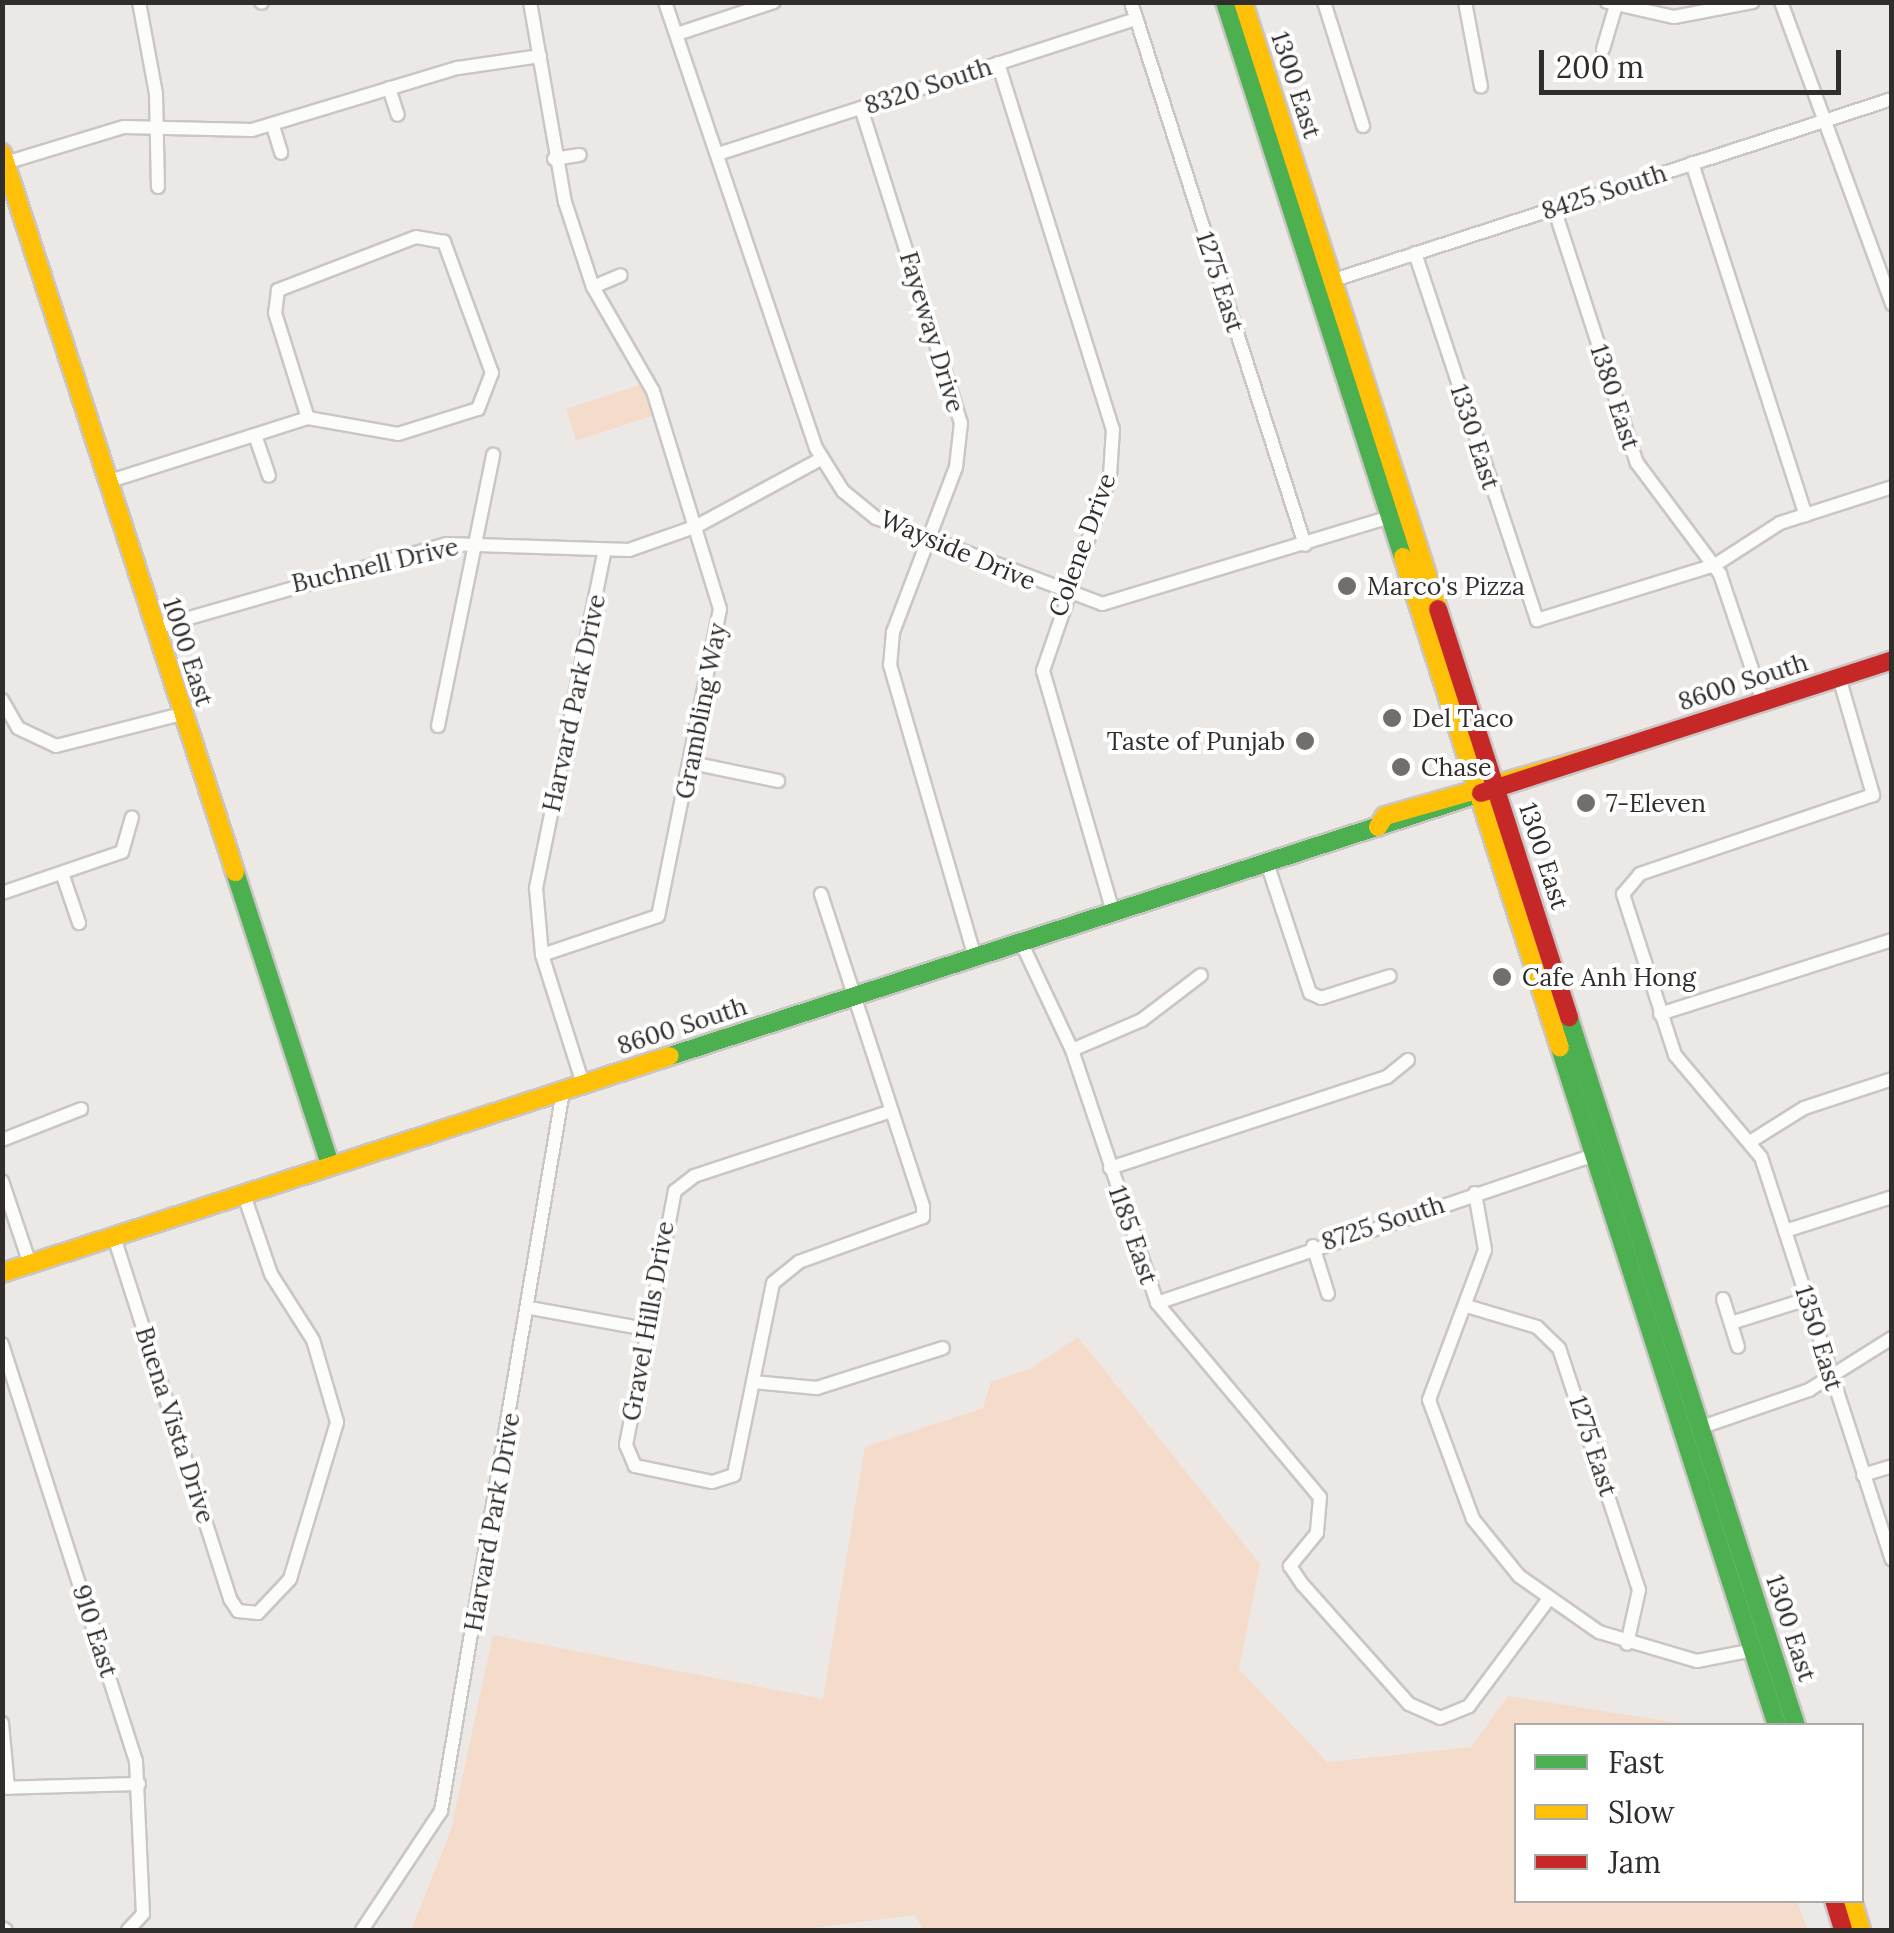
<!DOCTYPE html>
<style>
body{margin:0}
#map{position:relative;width:1894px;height:1933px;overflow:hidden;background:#ece8e5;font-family:Lora,serif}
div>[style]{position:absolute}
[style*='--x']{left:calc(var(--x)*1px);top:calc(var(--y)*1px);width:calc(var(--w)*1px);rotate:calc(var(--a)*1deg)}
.green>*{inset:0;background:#f5dbca;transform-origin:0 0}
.roads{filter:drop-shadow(2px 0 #c9c6c4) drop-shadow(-2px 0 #c9c6c4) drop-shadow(0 2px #c9c6c4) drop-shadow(0 -2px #c9c6c4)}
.street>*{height:12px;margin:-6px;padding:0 6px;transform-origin:6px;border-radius:6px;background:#fcfcfb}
.fast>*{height:18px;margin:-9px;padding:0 9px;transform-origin:9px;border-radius:9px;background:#4caf50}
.slow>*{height:18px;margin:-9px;padding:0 9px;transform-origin:9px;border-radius:9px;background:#ffc107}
.jam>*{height:18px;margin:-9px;padding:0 9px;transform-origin:9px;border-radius:9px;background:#c62828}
.dots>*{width:28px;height:28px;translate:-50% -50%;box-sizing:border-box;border:5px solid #fff;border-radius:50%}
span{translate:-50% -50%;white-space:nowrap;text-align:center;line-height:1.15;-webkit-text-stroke:8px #fff;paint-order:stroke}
.street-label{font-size:25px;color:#302d2b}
.poi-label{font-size:25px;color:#302d2b}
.left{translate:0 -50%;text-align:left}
.right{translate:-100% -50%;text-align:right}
.frame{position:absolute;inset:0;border:5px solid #302d2b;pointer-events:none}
.legend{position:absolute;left:1514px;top:1723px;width:350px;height:180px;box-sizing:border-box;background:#fff;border:2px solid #acabaa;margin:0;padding:12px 18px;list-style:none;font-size:30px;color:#302d2b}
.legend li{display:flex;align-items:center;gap:20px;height:50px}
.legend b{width:50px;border:2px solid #acabaa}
.scale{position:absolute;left:1539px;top:50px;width:302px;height:45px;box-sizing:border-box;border:5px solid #302d2b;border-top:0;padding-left:12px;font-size:30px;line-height:35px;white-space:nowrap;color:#302d2b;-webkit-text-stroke:8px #fff;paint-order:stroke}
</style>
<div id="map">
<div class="green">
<div style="left:643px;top:384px;width:33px;height:81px;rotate:72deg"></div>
<div style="clip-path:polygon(1078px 1337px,1260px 1564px,1239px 1669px,1327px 1762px,1471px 1747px,1508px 1696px,1690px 1725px,1516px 1726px,1516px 1900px,1797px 1901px,1808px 1930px,923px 1930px,915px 1915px,797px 1930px,411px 1930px,451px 1830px,493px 1635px,823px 1699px,865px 1447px,983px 1408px,991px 1382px,1030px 1369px)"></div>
</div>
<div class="roads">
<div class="street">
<div style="--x:139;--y:2;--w:94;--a:79.5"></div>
<div style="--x:156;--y:94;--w:93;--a:88.8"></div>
<div style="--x:261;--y:2;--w:1;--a:45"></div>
<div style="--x:530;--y:2;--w:203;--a:80.1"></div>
<div style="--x:565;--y:202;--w:89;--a:71.8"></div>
<div style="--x:593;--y:287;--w:120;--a:60"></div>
<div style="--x:653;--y:391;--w:228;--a:72.9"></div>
<div style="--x:720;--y:609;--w:313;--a:101.4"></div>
<div style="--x:658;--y:916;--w:122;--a:161.4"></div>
<div style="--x:665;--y:2;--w:471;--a:71.3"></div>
<div style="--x:816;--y:448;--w:51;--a:57.9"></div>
<div style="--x:843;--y:491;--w:43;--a:39.3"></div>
<div style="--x:876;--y:518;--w:242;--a:20.8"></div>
<div style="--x:1102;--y:604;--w:305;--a:-16.8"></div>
<div style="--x:1131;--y:2;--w:570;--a:72.23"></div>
<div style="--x:1324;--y:2;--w:130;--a:72.5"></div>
<div style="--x:1465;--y:2;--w:86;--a:79.3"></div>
<div style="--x:1607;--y:2;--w:69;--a:12.6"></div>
<div style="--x:1674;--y:17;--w:80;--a:-10.8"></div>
<div style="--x:1781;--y:2;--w:322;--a:69.8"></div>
<div style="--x:677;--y:34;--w:102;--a:-18.3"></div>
<div style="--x:1603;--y:49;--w:49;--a:-73.4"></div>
<div style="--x:998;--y:63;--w:384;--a:72.6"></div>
<div style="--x:1113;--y:429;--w:47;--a:93.7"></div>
<div style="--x:1110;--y:476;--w:206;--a:109"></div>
<div style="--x:1043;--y:671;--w:251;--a:73.8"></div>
<div style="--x:389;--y:88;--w:28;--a:72"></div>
<div style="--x:861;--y:108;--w:330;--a:72.4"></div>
<div style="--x:961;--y:423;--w:44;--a:96.5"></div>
<div style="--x:956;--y:467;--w:177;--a:110.9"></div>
<div style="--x:893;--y:632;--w:33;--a:95"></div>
<div style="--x:890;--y:665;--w:304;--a:73.8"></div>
<div style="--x:273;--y:126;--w:28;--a:73"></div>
<div style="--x:721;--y:153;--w:436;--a:-17.9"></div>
<div style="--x:554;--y:159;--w:26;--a:-9"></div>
<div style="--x:1692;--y:163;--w:370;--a:72.1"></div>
<div style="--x:2;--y:164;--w:127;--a:-16.9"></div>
<div style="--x:124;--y:127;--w:128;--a:1.3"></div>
<div style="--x:252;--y:130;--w:215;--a:-16.8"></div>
<div style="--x:458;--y:68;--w:83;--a:-8.3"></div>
<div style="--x:1554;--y:208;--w:268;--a:72"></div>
<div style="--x:1637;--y:463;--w:139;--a:53.2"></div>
<div style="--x:1720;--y:574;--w:135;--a:71.4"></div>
<div style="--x:1415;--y:253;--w:387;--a:71.6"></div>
<div style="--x:1537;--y:620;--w:186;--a:-17.2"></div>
<div style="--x:1715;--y:565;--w:77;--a:-32.9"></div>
<div style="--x:1780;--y:523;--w:118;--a:-17.8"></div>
<div style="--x:1328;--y:282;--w:593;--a:-17.98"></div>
<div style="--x:593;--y:287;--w:30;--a:-23"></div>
<div style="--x:255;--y:435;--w:43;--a:71.1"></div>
<div style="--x:107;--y:482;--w:211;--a:-17.7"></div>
<div style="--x:308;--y:418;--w:91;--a:10.1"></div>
<div style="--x:398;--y:434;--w:84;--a:-17.4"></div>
<div style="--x:478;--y:409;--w:39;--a:-69"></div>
<div style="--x:492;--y:373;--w:140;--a:-110.1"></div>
<div style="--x:444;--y:242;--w:28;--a:-170"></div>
<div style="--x:416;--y:237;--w:148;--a:159"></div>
<div style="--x:278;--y:290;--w:23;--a:97"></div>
<div style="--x:275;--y:313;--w:110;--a:72.6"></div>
<div style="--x:154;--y:628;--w:304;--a:-16"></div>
<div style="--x:446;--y:544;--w:183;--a:1.9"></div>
<div style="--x:629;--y:550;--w:72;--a:-19.4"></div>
<div style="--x:697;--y:526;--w:141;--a:-28.4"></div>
<div style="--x:1839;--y:677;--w:123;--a:73.9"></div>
<div style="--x:1873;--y:795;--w:246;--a:161.3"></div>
<div style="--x:1640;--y:874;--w:26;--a:130"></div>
<div style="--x:1623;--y:894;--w:169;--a:72.1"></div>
<div style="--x:1675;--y:1055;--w:133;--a:49.9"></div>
<div style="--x:1761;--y:1157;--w:423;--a:72"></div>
<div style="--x:2;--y:700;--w:32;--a:60"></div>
<div style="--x:18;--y:728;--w:42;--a:25.3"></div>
<div style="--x:56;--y:746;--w:130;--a:-14.3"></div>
<div style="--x:438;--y:726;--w:277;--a:-78.5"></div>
<div style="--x:692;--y:763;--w:88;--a:11.8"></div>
<div style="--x:1267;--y:863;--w:137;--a:71.7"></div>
<div style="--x:1310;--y:993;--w:12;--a:24"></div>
<div style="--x:1321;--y:998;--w:72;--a:-17.7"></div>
<div style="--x:62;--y:873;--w:53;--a:71.2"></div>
<div style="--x:2;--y:893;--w:127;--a:-18.9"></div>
<div style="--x:122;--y:852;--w:36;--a:-74"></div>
<div style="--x:821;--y:894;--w:328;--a:71.9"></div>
<div style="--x:923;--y:1206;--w:11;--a:90"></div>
<div style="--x:923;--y:1217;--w:132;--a:160.1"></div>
<div style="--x:799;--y:1262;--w:33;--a:141"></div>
<div style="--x:773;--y:1283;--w:196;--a:101.5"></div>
<div style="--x:734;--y:1475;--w:23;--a:162"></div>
<div style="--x:712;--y:1482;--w:79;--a:-168.3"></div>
<div style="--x:635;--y:1466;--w:23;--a:-113"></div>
<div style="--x:626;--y:1445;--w:259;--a:-79.1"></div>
<div style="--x:675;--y:1191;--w:24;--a:-38"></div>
<div style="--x:694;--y:1176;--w:208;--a:-18.2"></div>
<div style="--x:1021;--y:942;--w:119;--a:64.7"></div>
<div style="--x:1072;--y:1050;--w:267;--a:71.4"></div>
<div style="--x:1157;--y:1303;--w:253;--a:50"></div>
<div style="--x:1320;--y:1497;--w:36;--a:95"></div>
<div style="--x:1317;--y:1533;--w:43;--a:129.3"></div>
<div style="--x:1290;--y:1566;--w:23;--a:56"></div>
<div style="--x:1303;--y:1585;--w:159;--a:48.3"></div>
<div style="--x:1409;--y:1704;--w:34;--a:24"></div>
<div style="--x:1440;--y:1718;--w:31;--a:-22"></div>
<div style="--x:1469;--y:1706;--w:132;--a:-53.3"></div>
<div style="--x:1660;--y:1014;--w:244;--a:-17.7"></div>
<div style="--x:1072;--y:1050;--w:76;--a:-23.2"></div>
<div style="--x:1142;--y:1020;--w:74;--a:-37.3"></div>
<div style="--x:583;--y:1084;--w:135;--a:-107.6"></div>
<div style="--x:542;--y:955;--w:67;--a:-95.1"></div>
<div style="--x:536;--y:888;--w:340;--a:-78.5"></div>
<div style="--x:2;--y:1140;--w:85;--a:-21.4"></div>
<div style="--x:1753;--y:1140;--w:60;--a:-32.1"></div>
<div style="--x:1804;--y:1108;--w:93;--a:-18.2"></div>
<div style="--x:1110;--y:1168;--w:292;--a:-18.2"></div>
<div style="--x:1387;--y:1077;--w:27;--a:-39"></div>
<div style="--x:2;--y:1181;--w:88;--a:71.4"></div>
<div style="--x:1475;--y:1193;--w:58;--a:80"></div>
<div style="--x:1485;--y:1250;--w:160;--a:110.5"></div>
<div style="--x:1429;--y:1400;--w:127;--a:69.7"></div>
<div style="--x:1473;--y:1519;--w:73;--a:51.1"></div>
<div style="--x:1519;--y:1576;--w:98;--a:35"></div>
<div style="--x:1599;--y:1632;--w:102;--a:16.5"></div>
<div style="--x:1697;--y:1661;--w:57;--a:-11.1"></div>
<div style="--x:1785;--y:1231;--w:112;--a:-17.6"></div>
<div style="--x:114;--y:1237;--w:380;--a:72.2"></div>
<div style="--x:230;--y:1599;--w:14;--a:56"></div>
<div style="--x:238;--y:1611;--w:20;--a:6"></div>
<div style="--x:258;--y:1613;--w:47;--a:-46.7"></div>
<div style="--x:290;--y:1579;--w:164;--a:-73.3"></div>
<div style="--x:337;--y:1422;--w:85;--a:-106.3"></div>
<div style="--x:313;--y:1340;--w:78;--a:-122.5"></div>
<div style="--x:271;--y:1274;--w:83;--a:-108.9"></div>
<div style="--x:1313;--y:1246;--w:50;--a:72.6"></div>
<div style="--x:1723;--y:1299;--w:50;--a:72.6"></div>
<div style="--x:1157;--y:1303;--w:467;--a:-18.7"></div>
<div style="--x:1470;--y:1307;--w:70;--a:16.6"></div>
<div style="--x:1537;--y:1327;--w:30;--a:44"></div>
<div style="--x:1559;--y:1348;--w:255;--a:71.7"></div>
<div style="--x:1639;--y:1590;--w:55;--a:102.5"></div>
<div style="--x:530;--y:1308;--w:118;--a:10.3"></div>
<div style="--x:1731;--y:1323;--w:80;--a:-17.5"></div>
<div style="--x:2;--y:1344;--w:438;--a:72.2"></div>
<div style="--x:136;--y:1761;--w:153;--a:87.4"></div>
<div style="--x:143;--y:1914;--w:22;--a:133"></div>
<div style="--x:753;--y:1382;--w:64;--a:5.4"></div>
<div style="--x:817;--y:1388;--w:132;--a:-17.6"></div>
<div style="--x:1696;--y:1429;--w:120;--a:-19"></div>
<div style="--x:1809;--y:1390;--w:98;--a:-32.1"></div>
<div style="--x:1863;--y:1475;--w:30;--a:-17"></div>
<div style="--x:2;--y:1723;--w:65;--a:84.7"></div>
<div style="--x:2;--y:1788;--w:137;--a:-1.7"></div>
<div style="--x:2;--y:1928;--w:4;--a:27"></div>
<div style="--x:362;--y:1930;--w:143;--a:-56.4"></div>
<div style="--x:441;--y:1811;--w:730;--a:-80.38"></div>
</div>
<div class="fast">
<div style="--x:1225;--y:2;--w:583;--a:72.22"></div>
<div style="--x:235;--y:872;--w:308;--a:72"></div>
<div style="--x:1569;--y:1018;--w:744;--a:72.22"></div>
<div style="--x:1560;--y:1048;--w:712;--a:72.25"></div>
<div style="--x:670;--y:1056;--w:853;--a:-17.97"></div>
</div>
<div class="slow">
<div style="--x:1243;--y:2;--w:638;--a:72.19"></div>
<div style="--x:2;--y:153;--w:756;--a:72.04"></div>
<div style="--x:1403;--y:557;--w:515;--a:72.27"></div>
<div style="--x:1378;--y:827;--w:13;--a:-58"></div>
<div style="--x:1385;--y:816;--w:234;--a:-15.9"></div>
<div style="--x:2;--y:1273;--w:702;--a:-18"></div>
<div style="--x:1852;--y:1900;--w:31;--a:73"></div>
</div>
<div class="jam">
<div style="--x:1438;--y:609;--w:429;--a:72.2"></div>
<div style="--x:1481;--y:793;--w:432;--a:-17.9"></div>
<div style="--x:1834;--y:1900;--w:31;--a:73"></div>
</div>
</div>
<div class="dots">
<div style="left:1347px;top:586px;background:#726e6c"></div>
<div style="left:1392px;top:718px;background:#726e6c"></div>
<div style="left:1305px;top:741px;background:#726e6c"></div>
<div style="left:1401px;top:767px;background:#726e6c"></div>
<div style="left:1586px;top:803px;background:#726e6c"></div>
<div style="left:1502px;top:977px;background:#726e6c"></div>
</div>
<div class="street-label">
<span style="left:1296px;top:85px;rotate:72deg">1300 East</span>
<span style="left:928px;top:86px;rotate:-18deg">8320 South</span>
<span style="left:1604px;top:192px;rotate:-18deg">8425 South</span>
<span style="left:1220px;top:282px;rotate:72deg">1275 East</span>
<span style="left:932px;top:332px;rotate:73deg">Fayeway Drive</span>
<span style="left:1615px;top:397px;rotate:72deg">1380 East</span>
<span style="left:1475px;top:437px;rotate:72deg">1330 East</span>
<span style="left:1082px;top:545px;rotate:-70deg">Colene Drive</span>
<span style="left:958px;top:550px;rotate:23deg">Wayside Drive</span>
<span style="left:375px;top:565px;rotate:-13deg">Buchnell Drive</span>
<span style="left:188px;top:652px;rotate:72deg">1000 East</span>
<span style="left:1743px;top:682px;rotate:-18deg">8600 South</span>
<span style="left:574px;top:703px;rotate:-78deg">Harvard Park Drive</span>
<span style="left:701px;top:711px;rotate:-79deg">Grambling Way</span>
<span style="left:1544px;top:856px;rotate:72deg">1300 East</span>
<span style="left:682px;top:1026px;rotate:-18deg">8600 South</span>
<span style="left:1383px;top:1223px;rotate:-18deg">8725 South</span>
<span style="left:1133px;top:1235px;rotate:71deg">1185 East</span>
<span style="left:648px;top:1321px;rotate:-80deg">Gravel Hills Drive</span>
<span style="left:1819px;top:1338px;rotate:73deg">1350 East</span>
<span style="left:175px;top:1425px;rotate:72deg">Buena Vista Drive</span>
<span style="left:1593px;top:1446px;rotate:72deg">1275 East</span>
<span style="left:492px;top:1522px;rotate:-80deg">Harvard Park Drive</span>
<span style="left:1791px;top:1628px;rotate:72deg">1300 East</span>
<span style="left:95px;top:1631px;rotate:72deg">910 East</span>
</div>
<div class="poi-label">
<span class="left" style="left:1367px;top:586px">Marco's Pizza</span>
<span class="left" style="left:1412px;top:718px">Del Taco</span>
<span class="right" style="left:1285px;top:741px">Taste of Punjab</span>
<span class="left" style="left:1421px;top:767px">Chase</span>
<span class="left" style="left:1606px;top:803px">7-Eleven</span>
<span class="left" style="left:1522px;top:977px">Cafe Anh Hong</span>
</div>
<div class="frame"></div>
<ul class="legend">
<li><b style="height:12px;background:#4caf50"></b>Fast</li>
<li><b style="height:12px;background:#ffc107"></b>Slow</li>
<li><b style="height:12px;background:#c62828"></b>Jam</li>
</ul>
<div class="scale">200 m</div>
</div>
